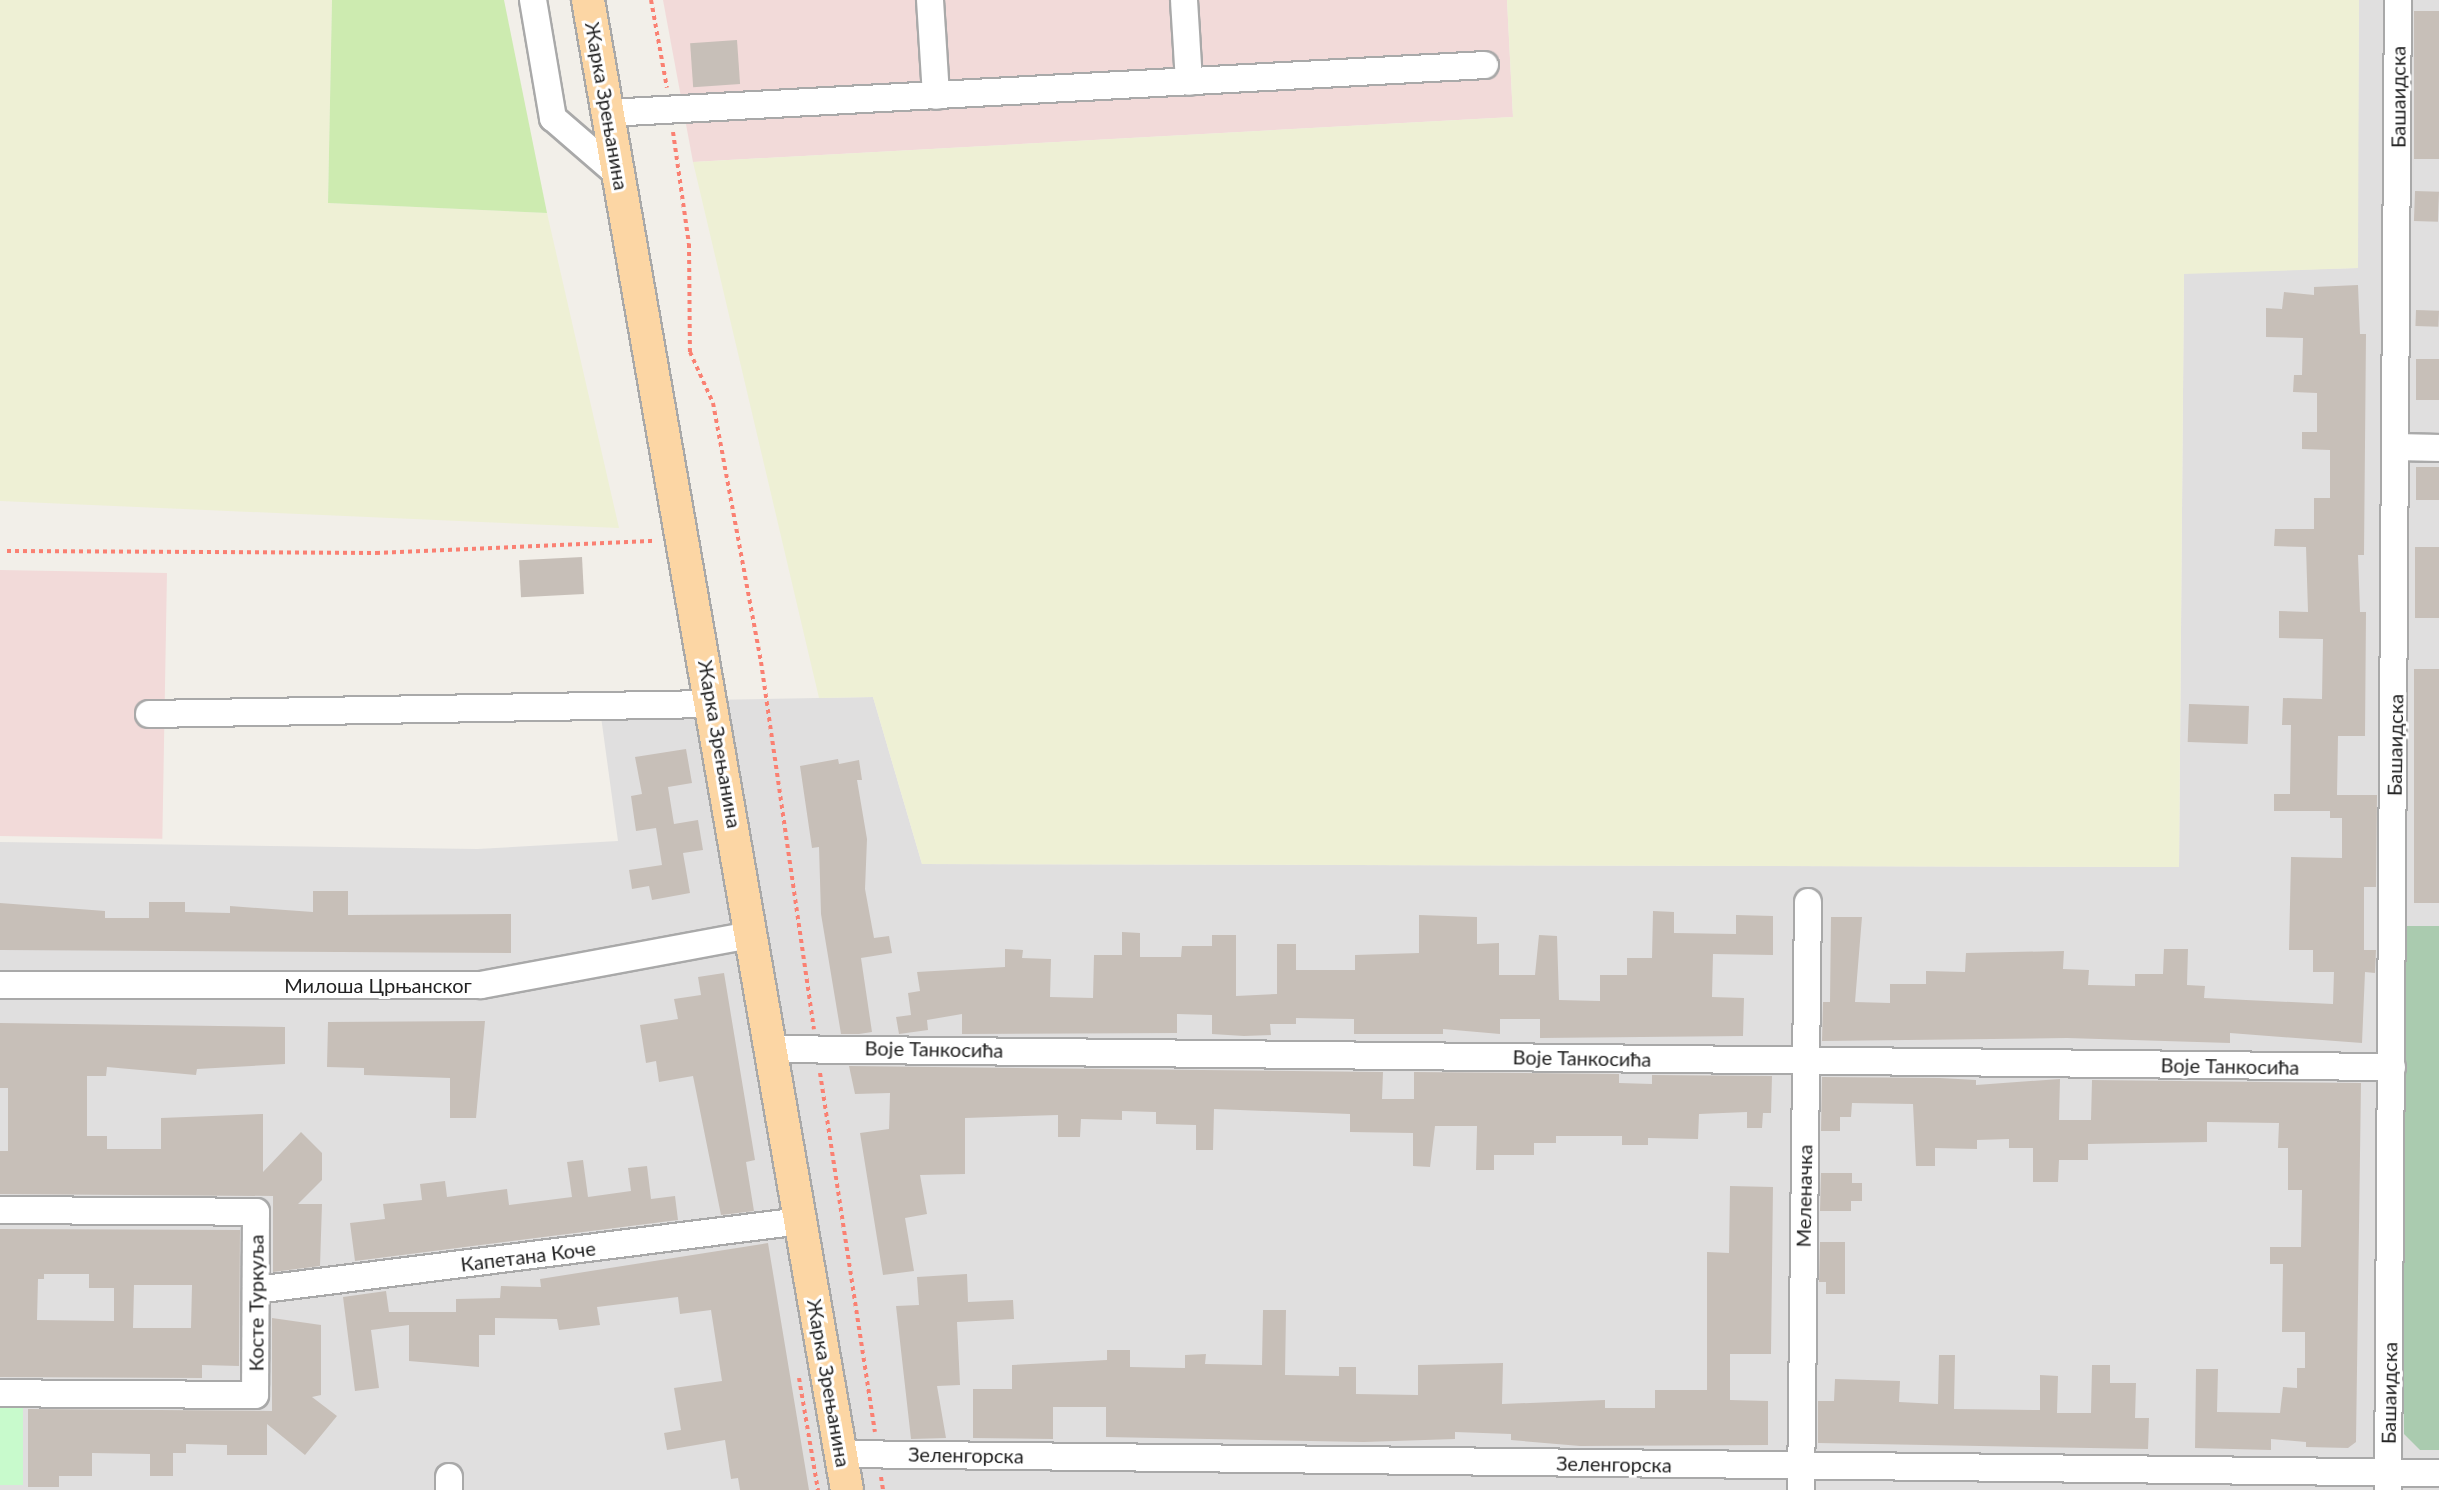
<!DOCTYPE html>
<meta charset="utf-8">
<style>
body{margin:0}
#map{position:relative;width:2439px;height:1490px;overflow:hidden;background:#f2efe9;font-family:Lato,sans-serif}
div>[style]{position:absolute}
[style*='--x']{left:calc(var(--x)*1px);top:calc(var(--y)*1px);width:calc(var(--w)*1px);rotate:calc(var(--a)*1deg)}
.residential>*{inset:0;background:#e0dfdf}
.commercial>*{inset:0;background:#f2dad9;transform-origin:0 0}
.farmland>*{inset:0;background:#eef0d5}
.grass>*{inset:0;background:#cdebb0}
.cemetery>*{inset:0;background:#aacbaf}
.park>*{inset:0;background:#c8facc;transform-origin:0 0}
.building>*{inset:0;background:#c7bfb8;transform-origin:0 0}
.path>*{height:4px;margin-top:-2px;transform-origin:0;background:repeating-linear-gradient(90deg,#fa8072 0 4px,transparent 0 8px)}
.roads{filter:drop-shadow(2px 0 #a9a9a9) drop-shadow(-2px 0 #a9a9a9) drop-shadow(0 2px #a9a9a9) drop-shadow(0 -2px #a9a9a9)}
.minor>*{height:26px;margin:-13px;padding:0 13px;transform-origin:13px;border-radius:13px;background:#fff}
.major>*{height:32px;margin:-16px;padding:0 16px;transform-origin:16px;border-radius:16px;background:#fcd6a4}
span{translate:-50% -50%;white-space:nowrap;text-align:center;line-height:1.15;-webkit-text-stroke:6px #fff;paint-order:stroke}
.street-label{font-size:20px;color:#222}
</style>
<div id="map">
<div class="residential">
<div style="clip-path:polygon(2359px 0,2439px 0,2439px 1490px,0 1490px,0 842px,477px 849px,618px 841px,599px 702px,873px 697px,922px 864px,2179px 867px,2184px 273px,2357px 268px)"></div>
</div>
<div class="commercial">
<div style="clip-path:polygon(663px 0,1507px 0,1513px 117px,693px 162px)"></div>
<div style="left:0;top:570px;width:167px;height:266px;rotate:1deg"></div>
</div>
<div class="farmland">
<div style="clip-path:polygon(0 0,332px 0,328px 203px,547px 213px,619px 528px,0 501px)"></div>
<div style="clip-path:polygon(1507px 0,2359px 0,2358px 268px,2184px 274px,2179px 867px,922px 864px,873px 697px,819px 698px,693px 162px,1513px 117px)"></div>
</div>
<div class="grass">
<div style="clip-path:polygon(332px 0,504px 0,547px 213px,328px 203px)"></div>
</div>
<div class="cemetery">
<div style="clip-path:polygon(2402px 926px,2439px 926px,2439px 1450px,2420px 1450px,2404px 1434px)"></div>
</div>
<div class="park">
<div style="left:0;top:1393px;width:23px;height:92px"></div>
</div>
<div class="building">
<div style="left:2414px;top:11px;width:25px;height:148px"></div>
<div style="left:737px;top:40px;width:44px;height:47px;rotate:86deg"></div>
<div style="left:2415px;top:191px;width:24px;height:30px;rotate:2deg"></div>
<div style="clip-path:polygon(2358px 285px,2360px 334px,2366px 334px,2364px 555px,2358px 555px,2360px 612px,2366px 612px,2365px 736px,2338px 736px,2337px 795px,2377px 795px,2376px 887px,2364px 887px,2364px 950px,2376px 950px,2375px 973px,2365px 972px,2362px 1043px,2230px 1033px,2230px 1043px,2067px 1038px,1822px 1041px,1823px 1002px,1830px 1002px,1831px 917px,1862px 917px,1855px 1002px,1890px 1003px,1890px 984px,1926px 984px,1926px 971px,1965px 972px,1966px 953px,2064px 951px,2063px 969px,2089px 970px,2088px 985px,2135px 986px,2135px 974px,2163px 974px,2164px 949px,2188px 949px,2187px 985px,2205px 986px,2204px 998px,2333px 1004px,2334px 972px,2313px 972px,2313px 950px,2289px 950px,2291px 857px,2342px 858px,2342px 818px,2330px 818px,2330px 811px,2274px 811px,2274px 794px,2290px 794px,2291px 725px,2282px 725px,2283px 698px,2322px 699px,2323px 639px,2279px 638px,2279px 611px,2308px 612px,2306px 547px,2274px 546px,2275px 529px,2314px 529px,2314px 498px,2330px 498px,2330px 450px,2302px 449px,2302px 432px,2317px 432px,2317px 393px,2293px 392px,2294px 375px,2302px 375px,2303px 338px,2266px 337px,2266px 308px,2282px 309px,2284px 292px,2314px 295px,2314px 287px)"></div>
<div style="left:2416px;top:310px;width:23px;height:16px;rotate:2deg"></div>
<div style="left:2416px;top:359px;width:23px;height:41px"></div>
<div style="left:2416px;top:467px;width:23px;height:33px"></div>
<div style="left:2415px;top:547px;width:24px;height:71px"></div>
<div style="left:582px;top:557px;width:37px;height:63px;rotate:87deg"></div>
<div style="left:2414px;top:669px;width:25px;height:234px"></div>
<div style="left:2189px;top:704px;width:60px;height:38px;rotate:2deg"></div>
<div style="clip-path:polygon(686px 749px,692px 783px,668px 787px,674px 824px,698px 820px,703px 850px,683px 853px,690px 893px,652px 900px,649px 886px,632px 889px,629px 870px,662px 865px,656px 828px,636px 831px,631px 796px,642px 794px,635px 757px)"></div>
<div style="clip-path:polygon(838px 759px,839px 764px,859px 760px,862px 780px,857px 780px,867px 839px,865px 889px,874px 938px,889px 936px,892px 953px,861px 958px,872px 1032px,859px 1034px,841px 1034px,821px 914px,819px 847px,812px 848px,800px 766px)"></div>
<div style="clip-path:polygon(313px 891px,348px 891px,348px 915px,511px 914px,511px 953px,0 950px,0 903px,105px 911px,105px 918px,149px 918px,149px 902px,185px 902px,185px 912px,230px 913px,230px 906px,313px 912px)"></div>
<div style="clip-path:polygon(1653px 911px,1674px 912px,1674px 933px,1736px 934px,1736px 915px,1773px 916px,1773px 955px,1713px 954px,1712px 997px,1744px 998px,1743px 1036px,1540px 1038px,1540px 1019px,1500px 1019px,1500px 1034px,1443px 1029px,1443px 1034px,1354px 1034px,1354px 1019px,1296px 1018px,1296px 1024px,1270px 1024px,1271px 1035px,1244px 1036px,1212px 1034px,1212px 1015px,1177px 1014px,1177px 1033px,962px 1034px,962px 1014px,927px 1020px,928px 1030px,899px 1034px,896px 1017px,911px 1015px,908px 993px,920px 991px,917px 972px,1005px 967px,1005px 949px,1023px 950px,1022px 958px,1051px 959px,1050px 997px,1093px 998px,1094px 955px,1122px 955px,1122px 932px,1140px 933px,1140px 957px,1181px 957px,1182px 946px,1212px 946px,1212px 935px,1236px 935px,1236px 996px,1277px 994px,1277px 944px,1296px 944px,1296px 970px,1355px 970px,1355px 955px,1419px 953px,1419px 915px,1477px 917px,1477px 944px,1499px 943px,1499px 975px,1535px 975px,1539px 935px,1557px 936px,1559px 1000px,1600px 1001px,1600px 975px,1627px 975px,1627px 958px,1652px 958px)"></div>
<div style="clip-path:polygon(724px 973px,755px 1160px,746px 1162px,754px 1211px,721px 1215px,693px 1076px,659px 1082px,656px 1061px,646px 1063px,640px 1025px,678px 1019px,674px 999px,701px 995px,698px 977px)"></div>
<div style="clip-path:polygon(485px 1021px,476px 1118px,450px 1118px,450px 1078px,364px 1075px,364px 1068px,327px 1067px,328px 1022px)"></div>
<div style="clip-path:polygon(0 1023px,285px 1027px,285px 1064px,197px 1069px,196px 1075px,107px 1067px,106px 1076px,87px 1076px,87px 1136px,107px 1136px,107px 1149px,161px 1149px,161px 1118px,263px 1114px,263px 1172px,301px 1132px,322px 1153px,322px 1180px,298px 1204px,322px 1204px,320px 1266px,273px 1272px,273px 1196px,0 1194px,0 1151px,8px 1151px,8px 1088px,0 1088px)"></div>
<div style="clip-path:polygon(849px 1066px,1383px 1072px,1382px 1099px,1414px 1099px,1414px 1072px,1619px 1074px,1619px 1083px,1652px 1084px,1652px 1075px,1772px 1076px,1771px 1113px,1763px 1113px,1762px 1128px,1747px 1128px,1747px 1112px,1699px 1114px,1698px 1139px,1648px 1138px,1648px 1145px,1622px 1145px,1622px 1136px,1556px 1136px,1556px 1143px,1534px 1143px,1534px 1155px,1494px 1155px,1494px 1170px,1476px 1170px,1477px 1126px,1435px 1126px,1430px 1167px,1413px 1166px,1413px 1133px,1350px 1132px,1350px 1114px,1214px 1109px,1213px 1150px,1196px 1150px,1196px 1125px,1156px 1124px,1156px 1112px,1122px 1111px,1122px 1120px,1081px 1119px,1080px 1137px,1058px 1137px,1058px 1115px,965px 1118px,965px 1174px,920px 1175px,927px 1214px,905px 1218px,914px 1271px,883px 1275px,860px 1133px,889px 1129px,890px 1093px,855px 1094px)"></div>
<div style="clip-path:polygon(1822px 1077px,1940px 1078px,1976px 1080px,1976px 1085px,2060px 1079px,2059px 1120px,2091px 1120px,2092px 1080px,2361px 1083px,2356px 1442px,2348px 1448px,2306px 1447px,2306px 1442px,2271px 1439px,2271px 1450px,2195px 1448px,2196px 1369px,2218px 1369px,2217px 1412px,2280px 1413px,2283px 1387px,2297px 1388px,2297px 1368px,2305px 1368px,2305px 1332px,2282px 1332px,2283px 1264px,2270px 1264px,2270px 1247px,2301px 1247px,2302px 1190px,2288px 1190px,2288px 1148px,2278px 1148px,2279px 1123px,2207px 1122px,2207px 1142px,2088px 1144px,2088px 1160px,2059px 1160px,2058px 1182px,2033px 1182px,2033px 1148px,2009px 1148px,2009px 1139px,1977px 1140px,1977px 1149px,1935px 1148px,1935px 1166px,1916px 1166px,1913px 1104px,1852px 1103px,1851px 1117px,1840px 1117px,1840px 1131px,1821px 1131px)"></div>
<div style="clip-path:polygon(583px 1160px,588px 1197px,631px 1191px,628px 1168px,647px 1166px,651px 1199px,675px 1196px,678px 1220px,355px 1261px,350px 1223px,385px 1219px,383px 1204px,422px 1200px,420px 1184px,445px 1181px,447px 1197px,507px 1189px,509px 1205px,572px 1197px,567px 1162px)"></div>
<div style="clip-path:polygon(1821px 1173px,1852px 1173px,1852px 1183px,1862px 1183px,1862px 1201px,1851px 1201px,1851px 1211px,1820px 1211px)"></div>
<div style="clip-path:polygon(1730px 1186px,1773px 1187px,1771px 1354px,1730px 1354px,1730px 1400px,1768px 1401px,1768px 1445px,1580px 1446px,1511px 1440px,1511px 1434px,1455px 1432px,1455px 1439px,1364px 1442px,1106px 1437px,1106px 1407px,1053px 1407px,1053px 1439px,973px 1438px,973px 1389px,1012px 1389px,1012px 1365px,1107px 1360px,1107px 1350px,1130px 1350px,1130px 1367px,1185px 1368px,1185px 1355px,1206px 1354px,1205px 1364px,1262px 1365px,1263px 1310px,1286px 1310px,1285px 1375px,1339px 1376px,1339px 1367px,1356px 1367px,1356px 1394px,1418px 1395px,1418px 1365px,1503px 1363px,1502px 1404px,1605px 1400px,1605px 1408px,1655px 1408px,1655px 1390px,1707px 1390px,1707px 1252px,1729px 1253px)"></div>
<div style="clip-path:polygon(evenodd,0 1229px,240px 1230px,239px 1366px,202px 1365px,202px 1378px,0 1377px,0 1229px,44px 1274px,89px 1274px,89px 1288px,114px 1288px,114px 1321px,37px 1320px,38px 1279px,44px 1279px,44px 1274px,0 1229px,134px 1285px,192px 1285px,191px 1328px,133px 1328px,134px 1285px)"></div>
<div style="clip-path:polygon(1820px 1242px,1845px 1242px,1845px 1294px,1826px 1294px,1826px 1282px,1819px 1282px)"></div>
<div style="clip-path:polygon(768px 1243px,809px 1490px,740px 1490px,738px 1478px,731px 1479px,725px 1440px,667px 1450px,664px 1433px,681px 1430px,674px 1388px,722px 1381px,711px 1310px,680px 1314px,678px 1297px,597px 1307px,600px 1325px,559px 1330px,557px 1319px,495px 1318px,495px 1335px,479px 1335px,479px 1367px,409px 1361px,409px 1325px,371px 1330px,379px 1388px,355px 1391px,343px 1297px,386px 1291px,389px 1312px,456px 1312px,456px 1299px,500px 1298px,501px 1286px,541px 1287px,540px 1279px)"></div>
<div style="clip-path:polygon(967px 1274px,968px 1302px,1013px 1300px,1014px 1319px,957px 1322px,960px 1385px,937px 1386px,946px 1438px,911px 1439px,896px 1306px,919px 1305px,917px 1277px)"></div>
<div style="clip-path:polygon(272px 1318px,321px 1325px,321px 1395px,312px 1397px,337px 1416px,305px 1455px,267px 1424px,267px 1455px,227px 1455px,227px 1445px,186px 1444px,186px 1453px,173px 1453px,173px 1476px,150px 1476px,150px 1454px,92px 1453px,92px 1476px,59px 1476px,59px 1487px,28px 1487px,28px 1409px,272px 1411px)"></div>
<div style="clip-path:polygon(1939px 1355px,1955px 1355px,1954px 1409px,2040px 1410px,2040px 1375px,2058px 1376px,2057px 1413px,2091px 1413px,2092px 1365px,2110px 1365px,2110px 1383px,2136px 1383px,2135px 1418px,2149px 1418px,2148px 1449px,1818px 1443px,1818px 1401px,1834px 1401px,1835px 1379px,1900px 1381px,1899px 1402px,1938px 1404px)"></div>
</div>
<div class="path">
<div style="--x:651;--y:0;--w:89;--a:79.7"></div>
<div style="--x:673;--y:132;--w:113;--a:81.9"></div>
<div style="--x:689;--y:244;--w:108;--a:89.5"></div>
<div style="--x:690;--y:352;--w:56;--a:65.7"></div>
<div style="--x:713;--y:403;--w:263;--a:79.5"></div>
<div style="--x:761;--y:662;--w:371;--a:81.8"></div>
<div style="--x:7;--y:551;--w:369;--a:0.3"></div>
<div style="--x:376;--y:553;--w:280;--a:-2.5"></div>
<div style="--x:820;--y:1073;--w:363;--a:81.3"></div>
<div style="--x:799;--y:1378;--w:114;--a:80.4"></div>
<div style="--x:881;--y:1477;--w:13;--a:81"></div>
</div>
<div class="roads">
<div class="minor">
<div style="--x:533;--y:0;--w:120;--a:80.4"></div>
<div style="--x:553;--y:118;--w:87;--a:40.8"></div>
<div style="--x:930;--y:0;--w:96;--a:86.4"></div>
<div style="--x:1184;--y:0;--w:82;--a:86.5"></div>
<div style="--x:608;--y:113;--w:878;--a:-3.13"></div>
<div style="--x:2398;--y:447;--w:41;--a:1.4"></div>
<div style="--x:149;--y:714;--w:564;--a:-1.02"></div>
<div style="--x:0;--y:985;--w:481;--a:0"></div>
<div style="--x:481;--y:985;--w:276;--a:-10.5"></div>
<div style="--x:772;--y:1049;--w:1620;--a:0.64"></div>
<div style="--x:0;--y:1210;--w:256;--a:0.4"></div>
<div style="--x:256;--y:1212;--w:183;--a:90.3"></div>
<div style="--x:255;--y:1395;--w:255;--a:-179.6"></div>
<div style="--x:256;--y:1290;--w:549;--a:-7.22"></div>
<div style="--x:841;--y:1454;--w:1598;--a:0.68"></div>
<div style="--x:449;--y:1477;--w:13;--a:90"></div>
<div style="--x:1801;--y:1490;--w:588;--a:-89.32"></div>
<div style="--x:2388;--y:1490;--w:1490;--a:-89.62"></div>
</div>
<div class="major">
<div style="--x:588;--y:0;--w:1512;--a:80.14"></div>
</div>
</div>
<div class="street-label">
<span style="left:2398px;top:97px;rotate:-90deg">Башаидска</span>
<span style="left:607px;top:106px;rotate:80deg">Жарка Зрењанина</span>
<span style="left:720px;top:744px;rotate:80deg">Жарка Зрењанина</span>
<span style="left:2395px;top:745px;rotate:-89deg">Башаидска</span>
<span style="left:378px;top:985px">Милоша Црњанског</span>
<span style="left:934px;top:1049px;rotate:1deg">Воје Танкосића</span>
<span style="left:1582px;top:1058px;rotate:1deg">Воје Танкосића</span>
<span style="left:2230px;top:1066px;rotate:1deg">Воје Танкосића</span>
<span style="left:1804px;top:1196px;rotate:-89deg">Меленачка</span>
<span style="left:528px;top:1256px;rotate:-7deg">Капетана Коче</span>
<span style="left:256px;top:1303px;rotate:-90deg">Косте Туркуља</span>
<span style="left:829px;top:1383px;rotate:80deg">Жарка Зрењанина</span>
<span style="left:2389px;top:1393px;rotate:-89deg">Башаидска</span>
<span style="left:966px;top:1455px;rotate:1deg">Зеленгорска</span>
<span style="left:1614px;top:1464px;rotate:1deg">Зеленгорска</span>
</div>
</div>
